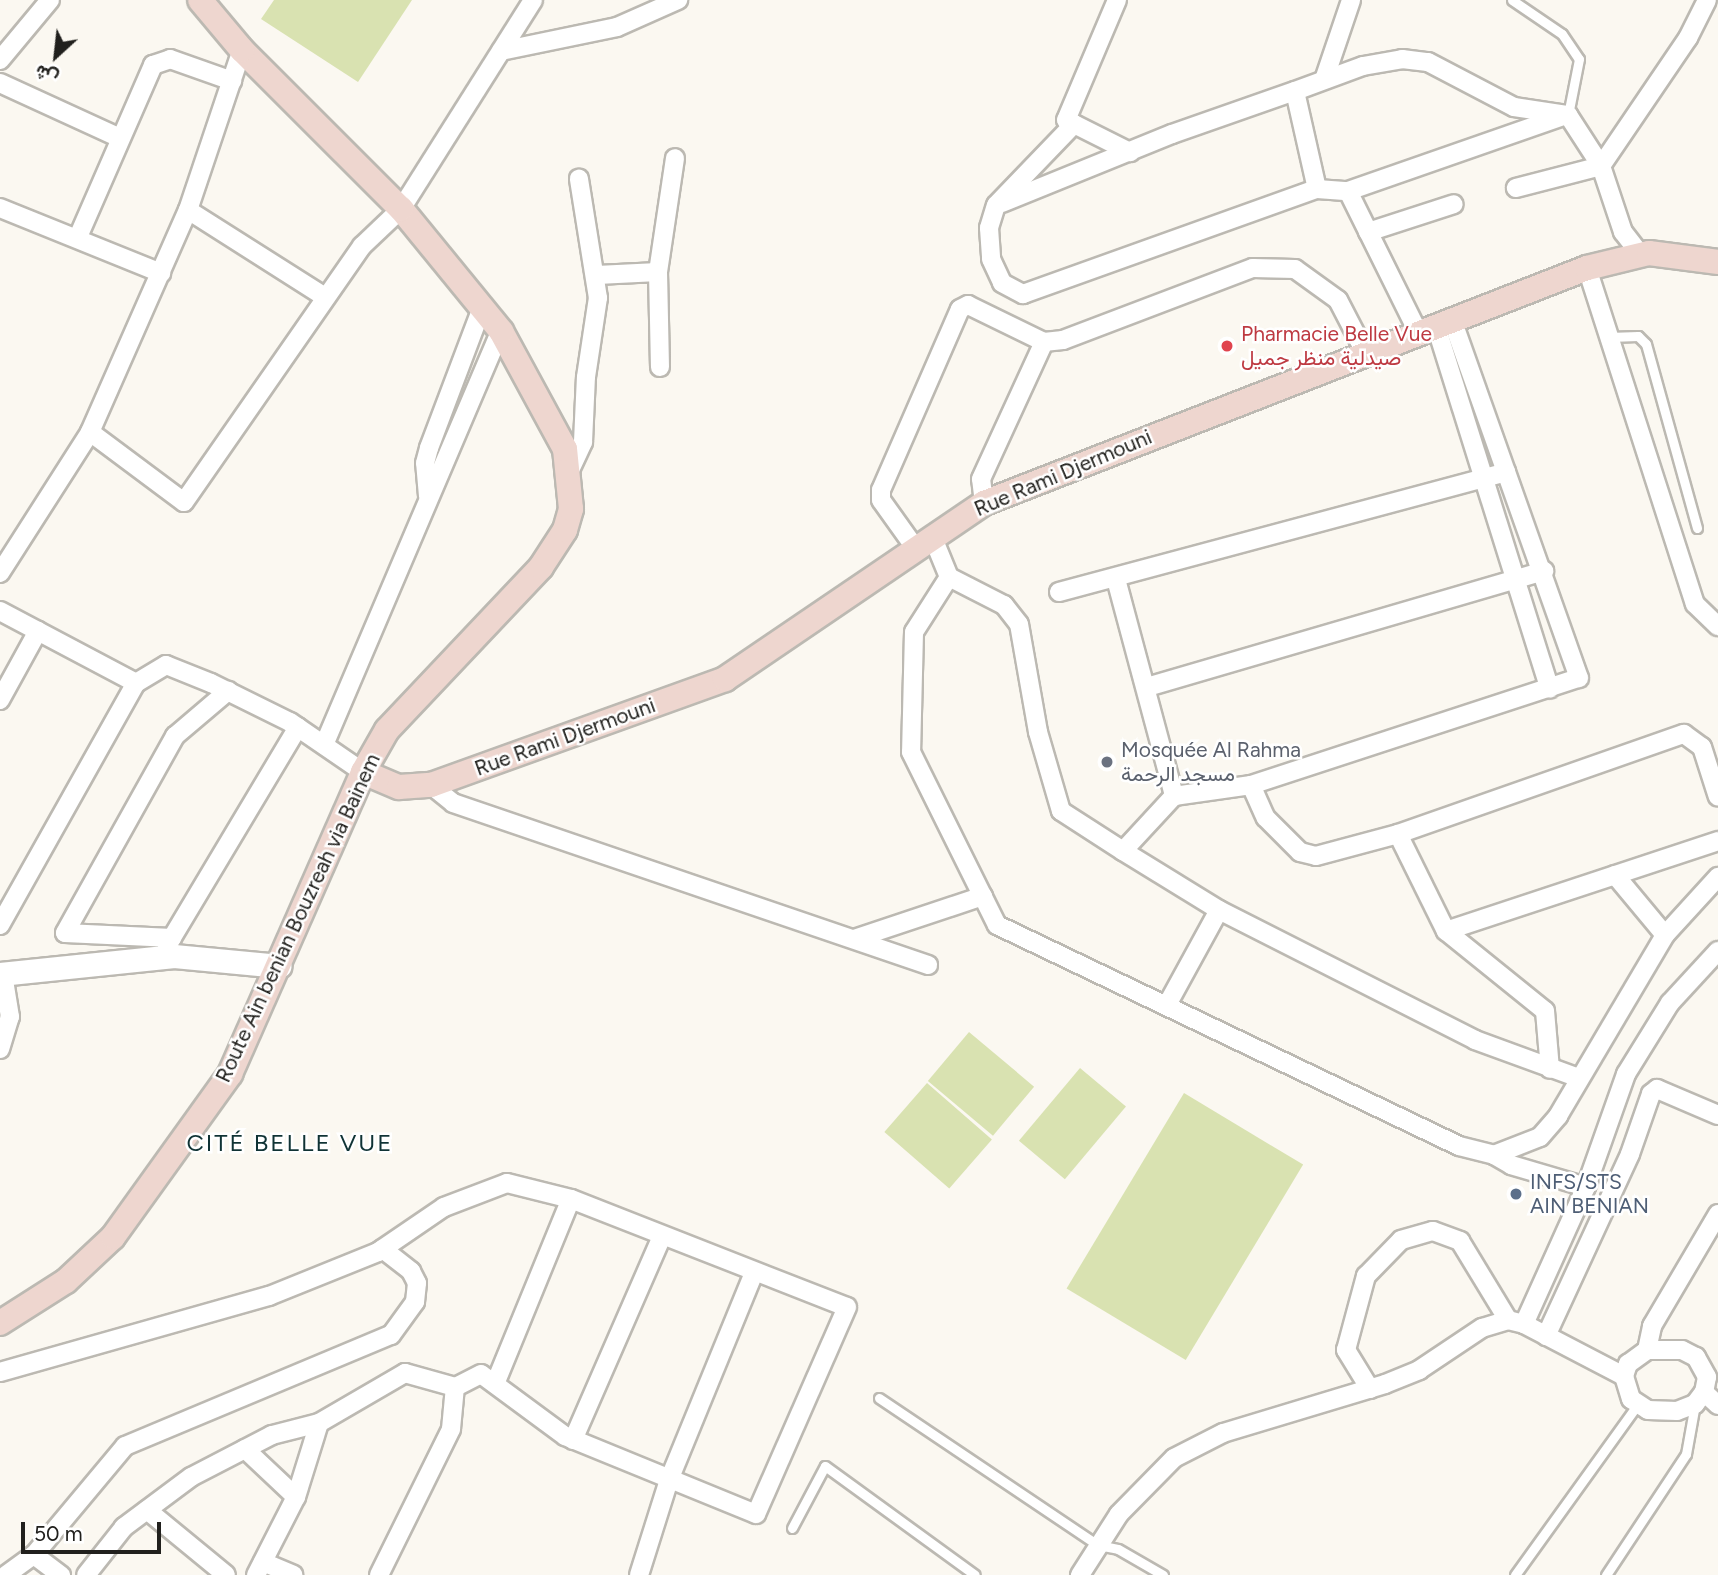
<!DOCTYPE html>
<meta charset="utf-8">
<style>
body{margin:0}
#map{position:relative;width:1718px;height:1575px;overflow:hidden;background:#fbf8f1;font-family:Figtree,Vazirmatn,sans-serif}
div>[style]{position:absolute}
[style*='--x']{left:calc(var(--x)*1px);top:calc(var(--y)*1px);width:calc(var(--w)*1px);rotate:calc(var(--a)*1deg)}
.green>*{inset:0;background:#d9e2b1;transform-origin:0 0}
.roads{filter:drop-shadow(2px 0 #bcb9b2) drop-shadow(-2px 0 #bcb9b2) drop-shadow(0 2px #bcb9b2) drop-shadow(0 -2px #bcb9b2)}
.service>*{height:9px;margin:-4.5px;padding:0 4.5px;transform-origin:4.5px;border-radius:4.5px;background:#fff}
.minor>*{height:18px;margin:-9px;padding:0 9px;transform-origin:9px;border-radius:9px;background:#fff}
.tertiary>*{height:23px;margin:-11.5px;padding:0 11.5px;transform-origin:11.5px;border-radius:11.5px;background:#fff}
.secondary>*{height:24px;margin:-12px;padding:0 12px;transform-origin:12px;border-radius:12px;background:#eed6cf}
.dots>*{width:19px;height:19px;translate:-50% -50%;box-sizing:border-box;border:4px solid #fff;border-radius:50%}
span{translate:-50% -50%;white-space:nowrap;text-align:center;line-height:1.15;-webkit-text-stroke:5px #fff;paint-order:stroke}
.health-label{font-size:21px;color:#be3a42}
.left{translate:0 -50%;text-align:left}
.street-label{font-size:21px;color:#21201d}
.worship-label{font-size:21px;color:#5b616d}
.service-label{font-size:21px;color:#4e5e75}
.quarter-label{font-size:24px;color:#103335;letter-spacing:2px}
.north{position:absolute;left:21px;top:21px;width:70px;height:70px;-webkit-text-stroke:5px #fff;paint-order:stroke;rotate:207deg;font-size:19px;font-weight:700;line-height:28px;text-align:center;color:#21201d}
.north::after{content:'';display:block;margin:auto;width:24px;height:32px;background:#21201d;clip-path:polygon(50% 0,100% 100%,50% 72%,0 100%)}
.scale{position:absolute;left:21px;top:1522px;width:140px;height:32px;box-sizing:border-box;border:4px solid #21201d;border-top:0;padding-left:9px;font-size:21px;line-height:24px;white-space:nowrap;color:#21201d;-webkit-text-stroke:5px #fff;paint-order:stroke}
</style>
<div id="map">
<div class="green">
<div style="clip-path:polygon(274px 0,412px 0,358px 82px,261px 19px)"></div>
<div style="left:969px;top:1032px;width:85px;height:64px;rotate:40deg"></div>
<div style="left:1080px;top:1068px;width:60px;height:95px;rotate:40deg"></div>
<div style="left:927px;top:1083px;width:86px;height:65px;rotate:41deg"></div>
<div style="left:1184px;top:1093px;width:139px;height:228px;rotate:31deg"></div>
</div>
<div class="roads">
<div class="service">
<div style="--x:1512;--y:0;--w:60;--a:34.2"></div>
<div style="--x:1562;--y:34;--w:30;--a:56"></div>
<div style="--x:1579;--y:59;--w:57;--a:101.1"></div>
<div style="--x:1609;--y:337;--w:29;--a:-2"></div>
<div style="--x:1638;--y:336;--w:11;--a:45"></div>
<div style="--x:1646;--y:344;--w:191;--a:74.5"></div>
<div style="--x:879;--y:1398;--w:264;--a:33.9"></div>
<div style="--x:1098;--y:1545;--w:20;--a:11"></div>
<div style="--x:1118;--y:1549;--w:52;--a:30"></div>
<div style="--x:792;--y:1528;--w:70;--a:-62"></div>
<div style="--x:825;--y:1466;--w:185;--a:36"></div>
<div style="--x:1515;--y:1575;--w:209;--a:-54.3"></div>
<div style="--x:1606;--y:1575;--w:145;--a:-56.5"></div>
<div style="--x:1686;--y:1454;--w:51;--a:-79.8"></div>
</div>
<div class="minor">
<div style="--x:1117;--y:0;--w:130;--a:113"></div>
<div style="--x:1066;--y:120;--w:9;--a:27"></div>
<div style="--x:1074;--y:124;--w:112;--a:133.9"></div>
<div style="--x:996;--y:205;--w:24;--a:107"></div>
<div style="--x:989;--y:228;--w:31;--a:86"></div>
<div style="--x:991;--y:259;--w:26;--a:65"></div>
<div style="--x:1002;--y:283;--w:24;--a:28"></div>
<div style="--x:1023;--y:294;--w:312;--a:-19.7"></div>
<div style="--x:1317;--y:189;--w:100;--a:-102.7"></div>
<div style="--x:1295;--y:91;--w:72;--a:-20.2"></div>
<div style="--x:1363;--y:66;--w:40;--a:-10"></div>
<div style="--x:1402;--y:59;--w:26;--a:7"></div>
<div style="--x:1428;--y:62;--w:97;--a:27.6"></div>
<div style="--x:1514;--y:107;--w:55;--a:8.4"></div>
<div style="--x:1568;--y:115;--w:61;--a:57.1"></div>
<div style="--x:1601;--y:166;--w:88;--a:165.5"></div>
<div style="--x:501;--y:51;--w:118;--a:-11.7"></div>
<div style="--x:617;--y:27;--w:67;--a:-23.9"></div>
<div style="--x:0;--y:60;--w:78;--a:-50.2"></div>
<div style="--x:1325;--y:77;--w:81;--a:-71.3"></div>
<div style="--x:0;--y:83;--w:132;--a:24.6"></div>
<div style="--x:1074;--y:124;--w:63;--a:26.6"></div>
<div style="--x:1317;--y:189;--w:31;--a:4"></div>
<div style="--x:1348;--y:191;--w:225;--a:-19.2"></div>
<div style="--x:1348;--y:191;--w:157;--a:63.6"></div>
<div style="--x:1002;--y:203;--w:183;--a:-22.1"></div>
<div style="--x:1172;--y:134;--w:130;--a:-19.3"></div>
<div style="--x:0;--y:208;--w:174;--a:22"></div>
<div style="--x:188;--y:210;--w:162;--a:32.4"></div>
<div style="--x:1368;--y:232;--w:90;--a:-18"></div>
<div style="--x:78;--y:237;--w:188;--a:-66.4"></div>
<div style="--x:153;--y:65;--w:18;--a:-19"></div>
<div style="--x:170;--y:59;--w:66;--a:19.5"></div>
<div style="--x:1641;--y:255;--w:29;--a:-128"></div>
<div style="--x:1623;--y:232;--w:70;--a:-108.4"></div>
<div style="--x:1601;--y:166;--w:155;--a:-55.8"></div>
<div style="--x:1688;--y:38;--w:42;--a:-63.4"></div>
<div style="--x:1587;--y:268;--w:353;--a:72.2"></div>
<div style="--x:1695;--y:604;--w:32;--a:44"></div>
<div style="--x:658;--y:272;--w:115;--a:-81.5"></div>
<div style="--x:597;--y:275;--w:61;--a:-2.8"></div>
<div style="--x:658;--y:272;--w:95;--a:88.8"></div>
<div style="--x:1436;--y:326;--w:380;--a:72.6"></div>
<div style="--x:90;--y:432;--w:117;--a:36.7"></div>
<div style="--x:184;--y:502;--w:312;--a:-55.2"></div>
<div style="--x:362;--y:246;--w:54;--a:-43.5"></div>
<div style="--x:401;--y:209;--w:247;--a:-57.7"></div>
<div style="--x:571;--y:468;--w:29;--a:-65"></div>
<div style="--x:583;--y:442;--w:65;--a:-87.4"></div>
<div style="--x:586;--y:377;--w:80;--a:-81.4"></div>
<div style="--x:598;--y:298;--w:121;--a:-99.1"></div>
<div style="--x:428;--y:496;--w:33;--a:-95"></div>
<div style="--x:425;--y:463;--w:16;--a:-75"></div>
<div style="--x:429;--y:448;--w:150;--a:-69.3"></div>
<div style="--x:984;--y:503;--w:24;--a:-97"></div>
<div style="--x:981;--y:479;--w:151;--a:-65.3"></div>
<div style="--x:933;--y:538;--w:42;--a:67.7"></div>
<div style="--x:949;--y:577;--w:62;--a:27"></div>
<div style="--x:1004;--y:605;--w:24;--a:52"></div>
<div style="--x:1019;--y:624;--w:110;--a:80"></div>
<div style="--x:1038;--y:732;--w:82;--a:73.8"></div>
<div style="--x:1061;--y:811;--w:74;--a:32.8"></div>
<div style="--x:1123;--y:851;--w:75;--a:-47.2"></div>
<div style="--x:1174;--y:796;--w:78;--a:-8.1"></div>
<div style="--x:1251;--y:785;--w:36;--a:66"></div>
<div style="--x:1266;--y:818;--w:48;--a:45"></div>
<div style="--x:1300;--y:852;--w:16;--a:14"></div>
<div style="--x:1316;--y:856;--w:85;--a:-15"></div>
<div style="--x:1398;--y:834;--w:108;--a:63.7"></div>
<div style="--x:1446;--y:931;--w:127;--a:38.9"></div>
<div style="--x:1545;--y:1011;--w:58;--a:85.1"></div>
<div style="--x:916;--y:549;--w:60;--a:-125.5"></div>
<div style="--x:881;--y:500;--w:10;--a:-90"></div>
<div style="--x:881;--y:490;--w:197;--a:-66.4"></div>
<div style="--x:960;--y:309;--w:9;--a:-27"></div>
<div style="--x:968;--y:305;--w:85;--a:26"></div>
<div style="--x:1044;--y:342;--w:19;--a:-6"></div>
<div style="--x:1063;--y:340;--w:203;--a:-20.8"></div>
<div style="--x:1253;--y:268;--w:42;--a:1.4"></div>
<div style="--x:1295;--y:269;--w:53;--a:35.8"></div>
<div style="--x:1338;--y:300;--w:59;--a:62.6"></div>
<div style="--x:0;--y:573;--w:167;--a:-57.4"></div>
<div style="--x:90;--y:432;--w:243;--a:-66.2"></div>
<div style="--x:188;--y:210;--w:169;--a:-71.4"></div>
<div style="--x:949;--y:577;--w:65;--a:122.5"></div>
<div style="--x:914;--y:632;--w:120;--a:91.4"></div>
<div style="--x:911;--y:752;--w:193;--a:63.6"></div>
<div style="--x:997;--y:925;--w:512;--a:25.56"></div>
<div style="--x:1459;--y:1146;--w:36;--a:14"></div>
<div style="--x:1494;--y:1155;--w:49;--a:-21.4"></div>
<div style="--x:1540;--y:1137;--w:28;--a:-49"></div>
<div style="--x:1558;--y:1116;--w:210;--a:-59.4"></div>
<div style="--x:1665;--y:935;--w:79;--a:-47.6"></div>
<div style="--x:1116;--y:579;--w:225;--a:75"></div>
<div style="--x:1059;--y:592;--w:463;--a:-15"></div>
<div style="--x:0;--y:611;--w:154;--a:27.9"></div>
<div style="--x:136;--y:683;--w:35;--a:-31"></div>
<div style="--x:166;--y:665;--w:48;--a:21.8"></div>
<div style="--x:211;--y:683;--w:88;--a:26.3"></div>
<div style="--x:290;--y:722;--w:88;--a:34.4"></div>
<div style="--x:1147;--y:687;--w:414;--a:-16.3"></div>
<div style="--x:0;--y:700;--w:79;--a:-61.2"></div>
<div style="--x:324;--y:745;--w:450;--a:-66.9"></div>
<div style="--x:431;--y:785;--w:28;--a:39"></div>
<div style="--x:453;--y:803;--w:502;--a:18.83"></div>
<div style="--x:1251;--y:785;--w:345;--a:-18.1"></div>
<div style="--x:1579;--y:678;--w:380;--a:-109.5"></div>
<div style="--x:1398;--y:834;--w:303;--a:-19.3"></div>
<div style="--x:1684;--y:734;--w:22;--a:36"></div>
<div style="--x:1702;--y:747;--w:52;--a:72.3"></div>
<div style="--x:1123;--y:851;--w:113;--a:31.6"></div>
<div style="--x:1219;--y:910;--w:287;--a:26.9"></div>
<div style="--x:1475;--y:1040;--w:111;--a:20.1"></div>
<div style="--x:1615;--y:875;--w:78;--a:50.2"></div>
<div style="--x:0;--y:925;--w:278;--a:-60.7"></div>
<div style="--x:1446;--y:931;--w:287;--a:-18.3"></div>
<div style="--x:172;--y:938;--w:107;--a:-177.3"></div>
<div style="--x:65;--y:933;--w:226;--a:-60.8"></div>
<div style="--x:175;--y:736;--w:70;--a:-40.3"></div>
<div style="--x:854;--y:939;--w:136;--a:-18.4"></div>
<div style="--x:167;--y:946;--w:255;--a:-59.1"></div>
<div style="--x:1167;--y:1005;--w:108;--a:-61.3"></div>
<div style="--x:0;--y:1049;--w:34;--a:-73"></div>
<div style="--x:10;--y:1017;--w:44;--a:-99.2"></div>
<div style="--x:1494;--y:1155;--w:20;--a:30"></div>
<div style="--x:1511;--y:1165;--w:78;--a:16.3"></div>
<div style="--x:1586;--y:1187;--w:120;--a:-70.5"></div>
<div style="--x:1626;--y:1074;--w:84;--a:-58.2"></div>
<div style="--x:1670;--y:1003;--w:71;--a:-47.3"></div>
<div style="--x:1524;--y:1324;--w:150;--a:-65.7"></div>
<div style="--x:1546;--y:1336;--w:200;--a:-65.2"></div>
<div style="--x:1630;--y:1154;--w:64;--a:-70.7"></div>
<div style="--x:1651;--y:1094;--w:8;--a:-40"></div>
<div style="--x:1657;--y:1089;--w:66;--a:23.1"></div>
<div style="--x:1647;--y:1350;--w:35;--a:0"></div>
<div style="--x:1682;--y:1350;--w:16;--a:27"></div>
<div style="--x:1696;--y:1357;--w:23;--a:61"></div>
<div style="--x:1707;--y:1377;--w:15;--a:101"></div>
<div style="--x:1704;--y:1392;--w:15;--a:127"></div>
<div style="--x:1695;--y:1404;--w:19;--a:159"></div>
<div style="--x:1677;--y:1411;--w:29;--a:-178"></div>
<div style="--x:1648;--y:1410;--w:20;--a:-147"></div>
<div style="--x:1631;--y:1399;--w:24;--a:-107"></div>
<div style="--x:1624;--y:1376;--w:13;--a:-72"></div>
<div style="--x:1628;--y:1364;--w:24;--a:-36"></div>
<div style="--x:1647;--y:1350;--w:25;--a:-78"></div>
<div style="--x:1652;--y:1326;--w:130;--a:-59.5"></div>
<div style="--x:0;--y:1372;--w:280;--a:-15.8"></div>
<div style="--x:269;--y:1296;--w:118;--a:-22"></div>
<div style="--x:378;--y:1252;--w:80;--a:-34.3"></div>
<div style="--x:444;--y:1207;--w:67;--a:-20.9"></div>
<div style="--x:507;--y:1183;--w:66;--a:14"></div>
<div style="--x:571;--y:1199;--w:296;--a:21.4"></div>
<div style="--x:847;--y:1307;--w:226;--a:113.7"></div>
<div style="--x:756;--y:1514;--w:206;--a:-157.8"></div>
<div style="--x:565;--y:1436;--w:104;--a:-143.6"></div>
<div style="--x:481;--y:1374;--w:29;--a:153"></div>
<div style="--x:455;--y:1387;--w:52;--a:-164.4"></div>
<div style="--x:405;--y:1373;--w:99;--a:149.8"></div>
<div style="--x:319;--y:1423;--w:49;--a:165.7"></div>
<div style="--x:272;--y:1435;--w:91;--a:152.6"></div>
<div style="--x:191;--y:1477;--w:84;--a:143.3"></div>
<div style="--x:124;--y:1527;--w:61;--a:128.4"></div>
<div style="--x:495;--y:1384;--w:200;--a:-67.7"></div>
<div style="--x:1370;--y:1389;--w:46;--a:-121.6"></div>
<div style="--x:1346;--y:1350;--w:77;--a:-74.9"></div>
<div style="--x:1366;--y:1276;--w:50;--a:-45.8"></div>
<div style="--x:1401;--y:1240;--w:33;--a:-16"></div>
<div style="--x:1433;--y:1231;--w:29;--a:20"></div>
<div style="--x:1460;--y:1241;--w:92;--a:58.7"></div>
<div style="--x:1704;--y:1392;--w:19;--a:43"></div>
<div style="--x:573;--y:1440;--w:223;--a:-66.4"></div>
<div style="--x:245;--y:1449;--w:70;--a:43.3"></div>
<div style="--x:147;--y:1510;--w:102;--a:39.4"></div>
<div style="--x:34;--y:1555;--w:34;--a:37"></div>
<div style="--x:263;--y:1562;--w:33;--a:23"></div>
<div style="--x:6;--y:1575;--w:34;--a:-36"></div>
<div style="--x:34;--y:1555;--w:142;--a:-50.1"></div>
<div style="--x:125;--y:1446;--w:288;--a:-22.7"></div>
<div style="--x:391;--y:1335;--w:41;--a:-54"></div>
<div style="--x:415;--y:1302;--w:19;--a:-84"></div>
<div style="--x:417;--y:1283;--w:13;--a:-117"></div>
<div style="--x:411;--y:1271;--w:36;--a:-142"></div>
<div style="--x:256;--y:1575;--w:88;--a:-62.9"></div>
<div style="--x:296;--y:1497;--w:77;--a:-72.7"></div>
<div style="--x:379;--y:1575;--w:163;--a:-63.7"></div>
<div style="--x:451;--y:1429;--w:42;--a:-84.6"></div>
<div style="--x:639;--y:1575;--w:100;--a:-72.5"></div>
<div style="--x:669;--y:1480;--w:224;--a:-67.7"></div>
<div style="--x:1080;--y:1575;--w:72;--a:-57.4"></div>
<div style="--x:1119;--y:1514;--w:78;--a:-45.5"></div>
<div style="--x:1174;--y:1458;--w:55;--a:-27"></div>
<div style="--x:1223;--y:1433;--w:169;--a:-16.8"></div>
<div style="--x:1385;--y:1384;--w:37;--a:-22"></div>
<div style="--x:1419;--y:1370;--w:76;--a:-33.7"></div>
<div style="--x:1482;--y:1328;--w:27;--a:-17"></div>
<div style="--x:1508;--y:1320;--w:16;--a:14"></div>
<div style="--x:1524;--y:1324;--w:113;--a:27.5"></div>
</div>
<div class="tertiary">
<div style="--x:0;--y:974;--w:175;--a:-5.9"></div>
<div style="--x:174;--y:956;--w:106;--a:5.4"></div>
</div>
<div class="secondary">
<div style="--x:363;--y:772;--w:39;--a:23"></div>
<div style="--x:399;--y:787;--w:32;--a:-4"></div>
<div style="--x:431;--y:785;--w:313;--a:-19.8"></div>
<div style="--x:725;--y:679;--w:313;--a:-34.2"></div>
<div style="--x:984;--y:503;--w:647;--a:-21.29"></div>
<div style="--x:1587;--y:268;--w:64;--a:-13.6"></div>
<div style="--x:1649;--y:253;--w:70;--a:7.4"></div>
<div style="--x:0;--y:1323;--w:78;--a:-32.5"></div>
<div style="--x:66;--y:1281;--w:64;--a:-43.1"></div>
<div style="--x:113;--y:1237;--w:201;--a:-54.3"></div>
<div style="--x:230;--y:1074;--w:330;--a:-66.2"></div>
<div style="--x:363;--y:772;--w:48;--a:-60.3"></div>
<div style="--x:387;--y:730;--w:224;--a:-46.6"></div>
<div style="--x:541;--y:567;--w:44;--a:-57"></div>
<div style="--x:565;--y:530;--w:22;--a:-74"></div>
<div style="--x:571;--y:509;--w:60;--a:-95.7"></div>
<div style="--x:565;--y:449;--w:134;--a:-118.5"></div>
<div style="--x:501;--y:331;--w:158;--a:-129.3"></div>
<div style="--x:401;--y:209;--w:225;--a:-135"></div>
<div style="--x:242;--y:50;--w:65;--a:-130"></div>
</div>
</div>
<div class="dots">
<div style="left:1227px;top:346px;background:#e0444e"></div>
<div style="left:1107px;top:762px;background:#6b7280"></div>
<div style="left:1516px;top:1194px;background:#5c6f8a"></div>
</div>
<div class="health-label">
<span class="left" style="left:1241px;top:346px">Pharmacie Belle Vue<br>صيدلية منظر جميل</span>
</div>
<div class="street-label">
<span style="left:1063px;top:473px;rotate:-23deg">Rue Rami Djermouni</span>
<span style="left:565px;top:737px;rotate:-20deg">Rue Rami Djermouni</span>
<span style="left:298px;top:918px;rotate:-65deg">Route Ain benian Bouzreah via Bainem</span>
</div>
<div class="worship-label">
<span class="left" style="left:1121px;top:762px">Mosquée Al Rahma<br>مسجد الرحمة</span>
</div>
<div class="service-label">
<span class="left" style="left:1530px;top:1194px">INFS/STS<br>AIN BENIAN</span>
</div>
<div class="quarter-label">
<span style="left:290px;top:1143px">CITÉ BELLE VUE</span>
</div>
<div class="north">ش</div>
<div class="scale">50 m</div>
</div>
